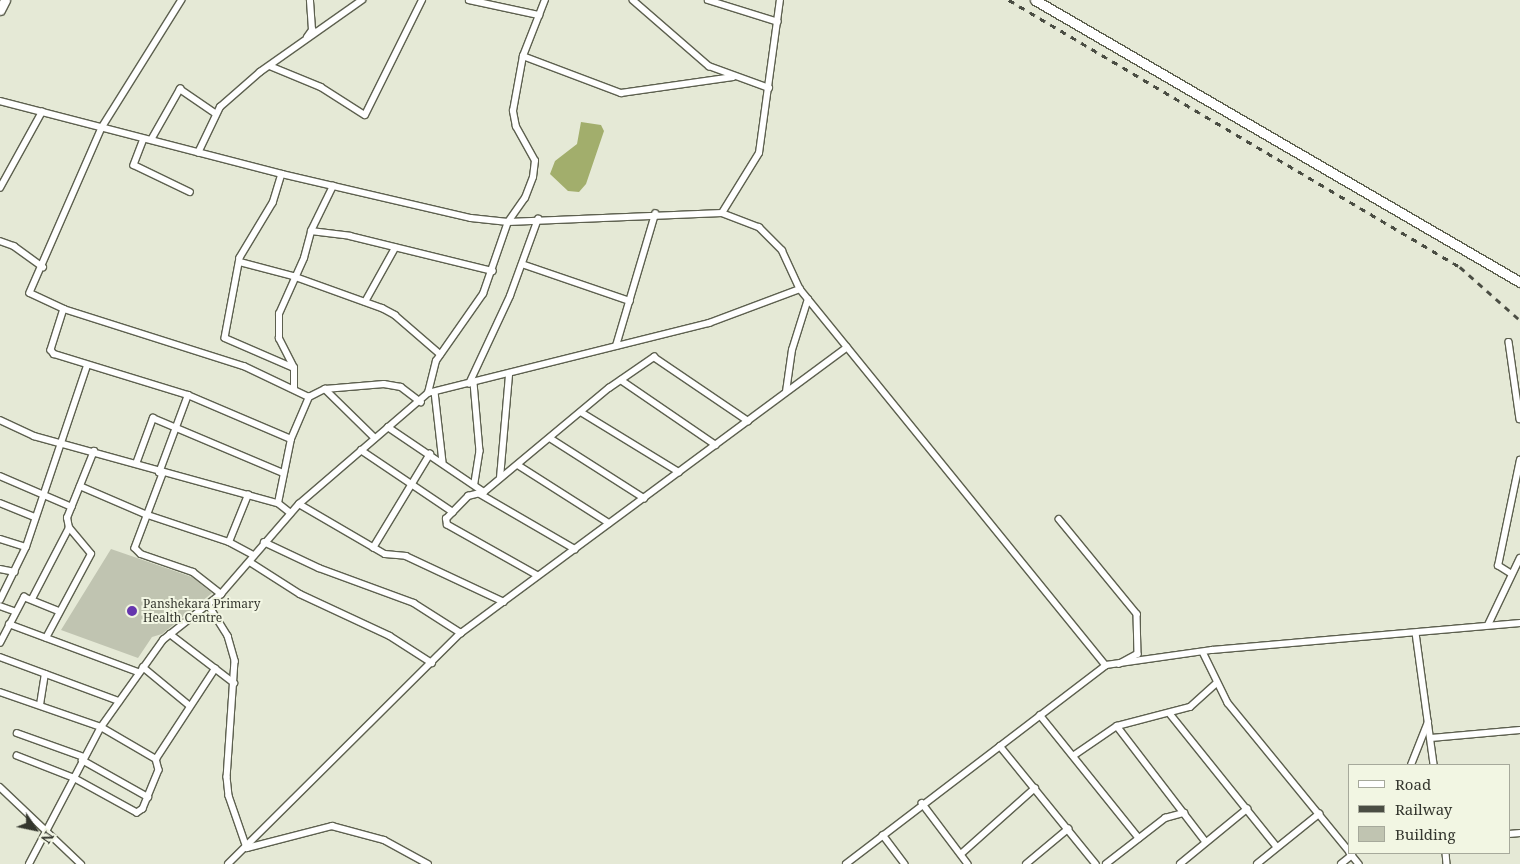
<!DOCTYPE html>
<style>
body{margin:0}
#map{position:relative;width:1520px;height:864px;overflow:hidden;background:#e5e9d6;font-family:"Noto Serif",serif}
div>[style]{position:absolute}
[style*='--x']{left:calc(var(--x)*1px);top:calc(var(--y)*1px);width:calc(var(--w)*1px);rotate:calc(var(--a)*1deg)}
.water>*{inset:0;background:#a2ae6c}
.building>*{inset:0;background:#c0c4b1}
.roads{filter:drop-shadow(1px 0 #5d604f) drop-shadow(-1px 0 #5d604f) drop-shadow(0 1px #5d604f) drop-shadow(0 -1px #5d604f)}
.street>*{height:5.5px;margin:-2.75px;padding:0 2.75px;transform-origin:2.75px;border-radius:2.75px;background:#fff}
.secondary>*{height:9px;margin:-4.5px;padding:0 4.5px;transform-origin:4.5px;border-radius:4.5px;background:#fff}
.rail>*{height:2.5px;margin-top:-1.25px;transform-origin:0;background:repeating-linear-gradient(90deg,#4a4d43 0 6px,transparent 0 12px)}
.dots>*{width:14px;height:14px;translate:-50% -50%;box-sizing:border-box;border:2px solid #f2f6e3;border-radius:50%}
span{translate:-50% -50%;white-space:nowrap;text-align:center;line-height:1.15;-webkit-text-stroke:4px #f2f6e3;paint-order:stroke}
.poi-label{font-size:12px;color:#34362e}
.left{translate:0 -50%;text-align:left}
.legend{position:absolute;left:1348px;top:764px;width:162px;height:90px;box-sizing:border-box;background:#f2f6e3;border:1px solid #a6a99b;margin:0;padding:6px 9px;list-style:none;font-size:15px;color:#34362e}
.legend li{display:flex;align-items:center;gap:10px;height:25px}
.legend b{width:25px;border:1px solid #a6a99b}
.north{position:absolute;left:10px;top:804px;width:50px;height:50px;-webkit-text-stroke:4px #f2f6e3;paint-order:stroke;rotate:124deg;font-size:14px;font-weight:700;line-height:20px;text-align:center;color:#34362e}
.north::after{content:'';display:block;margin:auto;width:18px;height:22px;background:#34362e;clip-path:polygon(50% 0,100% 100%,50% 72%,0 100%)}
</style>
<div id="map">
<div class="water">
<div style="clip-path:polygon(581px 122px,601px 125px,604px 131px,586px 184px,579px 192px,568px 191px,550px 174px,555px 161px,577px 144px)"></div>
</div>
<div class="building">
<div style="clip-path:polygon(111px 549px,192px 577px,212px 593px,162px 634px,152px 637px,138px 658px,61px 630px)"></div>
</div>
<div class="roads">
<div class="street">
<div style="--x:182;--y:0;--w:151;--a:122"></div>
<div style="--x:102;--y:128;--w:180;--a:113.6"></div>
<div style="--x:30;--y:293;--w:38;--a:25"></div>
<div style="--x:64;--y:309;--w:189;--a:17.6"></div>
<div style="--x:244;--y:366;--w:72;--a:25.5"></div>
<div style="--x:469;--y:0;--w:72;--a:12.1"></div>
<div style="--x:633;--y:0;--w:101;--a:41"></div>
<div style="--x:709;--y:66;--w:64;--a:20.1"></div>
<div style="--x:708;--y:0;--w:73;--a:17.4"></div>
<div style="--x:307;--y:37;--w:9;--a:-54"></div>
<div style="--x:312;--y:30;--w:30;--a:-94"></div>
<div style="--x:523;--y:56;--w:105;--a:20.7"></div>
<div style="--x:621;--y:93;--w:113;--a:-8.1"></div>
<div style="--x:270;--y:66;--w:55;--a:22.4"></div>
<div style="--x:321;--y:87;--w:52;--a:32.5"></div>
<div style="--x:365;--y:115;--w:128;--a:-63.6"></div>
<div style="--x:0;--y:101;--w:291;--a:14.5"></div>
<div style="--x:282;--y:174;--w:194;--a:13.1"></div>
<div style="--x:471;--y:218;--w:37;--a:6"></div>
<div style="--x:508;--y:222;--w:214;--a:-2.4"></div>
<div style="--x:722;--y:213;--w:40;--a:21"></div>
<div style="--x:759;--y:227;--w:33;--a:45"></div>
<div style="--x:782;--y:250;--w:43;--a:65.2"></div>
<div style="--x:800;--y:289;--w:485;--a:50.9"></div>
<div style="--x:1106;--y:665;--w:107;--a:-8.1"></div>
<div style="--x:1212;--y:650;--w:309;--a:-5"></div>
<div style="--x:144;--y:139;--w:28;--a:111"></div>
<div style="--x:134;--y:165;--w:62;--a:25.7"></div>
<div style="--x:151;--y:140;--w:59;--a:-60.4"></div>
<div style="--x:180;--y:89;--w:42;--a:34.4"></div>
<div style="--x:198;--y:153;--w:51;--a:-64.4"></div>
<div style="--x:220;--y:107;--w:53;--a:-41.2"></div>
<div style="--x:260;--y:72;--w:125;--a:-35.2"></div>
<div style="--x:282;--y:174;--w:30;--a:107"></div>
<div style="--x:273;--y:203;--w:64;--a:121"></div>
<div style="--x:240;--y:258;--w:81;--a:100.6"></div>
<div style="--x:225;--y:338;--w:75;--a:23.5"></div>
<div style="--x:0;--y:188;--w:87;--a:-61.1"></div>
<div style="--x:722;--y:213;--w:70;--a:-58.3"></div>
<div style="--x:759;--y:153;--w:154;--a:-82.2"></div>
<div style="--x:311;--y:231;--w:39;--a:7"></div>
<div style="--x:350;--y:236;--w:147;--a:13.8"></div>
<div style="--x:0;--y:241;--w:15;--a:20"></div>
<div style="--x:14;--y:246;--w:36;--a:36"></div>
<div style="--x:240;--y:262;--w:55;--a:14.8"></div>
<div style="--x:293;--y:276;--w:95;--a:19.8"></div>
<div style="--x:382;--y:308;--w:15;--a:28"></div>
<div style="--x:395;--y:315;--w:60;--a:40.9"></div>
<div style="--x:522;--y:264;--w:114;--a:18.9"></div>
<div style="--x:365;--y:302;--w:62;--a:-60.9"></div>
<div style="--x:64;--y:309;--w:43;--a:107.6"></div>
<div style="--x:51;--y:350;--w:5;--a:53"></div>
<div style="--x:54;--y:354;--w:140;--a:17"></div>
<div style="--x:188;--y:395;--w:112;--a:23.1"></div>
<div style="--x:1509;--y:342;--w:78;--a:81.9"></div>
<div style="--x:616;--y:346;--w:138;--a:-73.5"></div>
<div style="--x:621;--y:380;--w:115;--a:34.4"></div>
<div style="--x:474;--y:383;--w:68;--a:85"></div>
<div style="--x:480;--y:451;--w:33;--a:99"></div>
<div style="--x:469;--y:384;--w:97;--a:-65"></div>
<div style="--x:510;--y:296;--w:82;--a:-70"></div>
<div style="--x:294;--y:389;--w:21;--a:-90"></div>
<div style="--x:294;--y:368;--w:33;--a:-117"></div>
<div style="--x:279;--y:339;--w:25;--a:-90"></div>
<div style="--x:279;--y:314;--w:61;--a:-65.9"></div>
<div style="--x:304;--y:258;--w:28;--a:-75"></div>
<div style="--x:311;--y:231;--w:50;--a:-63.9"></div>
<div style="--x:325;--y:389;--w:70;--a:44.4"></div>
<div style="--x:435;--y:392;--w:70;--a:83.5"></div>
<div style="--x:786;--y:392;--w:42;--a:-81.9"></div>
<div style="--x:792;--y:350;--w:53;--a:-72.6"></div>
<div style="--x:428;--y:393;--w:290;--a:-14"></div>
<div style="--x:709;--y:323;--w:97;--a:-20.5"></div>
<div style="--x:581;--y:412;--w:115;--a:31.5"></div>
<div style="--x:0;--y:420;--w:38;--a:25"></div>
<div style="--x:34;--y:436;--w:253;--a:15.4"></div>
<div style="--x:278;--y:503;--w:16;--a:38"></div>
<div style="--x:388;--y:427;--w:116;--a:34.1"></div>
<div style="--x:550;--y:438;--w:112;--a:32.6"></div>
<div style="--x:361;--y:450;--w:111;--a:34"></div>
<div style="--x:136;--y:464;--w:49;--a:-69.7"></div>
<div style="--x:153;--y:418;--w:141;--a:22.9"></div>
<div style="--x:518;--y:465;--w:108;--a:32.5"></div>
<div style="--x:159;--y:473;--w:83;--a:-69.6"></div>
<div style="--x:163;--y:474;--w:79;--a:110.7"></div>
<div style="--x:135;--y:548;--w:8;--a:45"></div>
<div style="--x:141;--y:554;--w:55;--a:19.1"></div>
<div style="--x:193;--y:572;--w:36;--a:38"></div>
<div style="--x:0;--y:476;--w:78;--a:23.3"></div>
<div style="--x:500;--y:478;--w:103;--a:-85"></div>
<div style="--x:80;--y:486;--w:71;--a:23.3"></div>
<div style="--x:145;--y:514;--w:89;--a:18.4"></div>
<div style="--x:229;--y:542;--w:27;--a:28"></div>
<div style="--x:480;--y:494;--w:110;--a:30.1"></div>
<div style="--x:0;--y:503;--w:38;--a:22"></div>
<div style="--x:278;--y:503;--w:65;--a:-78.5"></div>
<div style="--x:291;--y:439;--w:46;--a:-66.8"></div>
<div style="--x:309;--y:397;--w:18;--a:-27"></div>
<div style="--x:325;--y:389;--w:59;--a:-4.8"></div>
<div style="--x:384;--y:384;--w:17;--a:10"></div>
<div style="--x:401;--y:387;--w:25;--a:37"></div>
<div style="--x:299;--y:504;--w:99;--a:30.2"></div>
<div style="--x:385;--y:554;--w:21;--a:5"></div>
<div style="--x:406;--y:556;--w:108;--a:25.1"></div>
<div style="--x:1059;--y:519;--w:123;--a:50.6"></div>
<div style="--x:1137;--y:614;--w:40;--a:88.6"></div>
<div style="--x:1138;--y:654;--w:21;--a:151"></div>
<div style="--x:0;--y:539;--w:27;--a:17"></div>
<div style="--x:229;--y:542;--w:51;--a:-68"></div>
<div style="--x:264;--y:542;--w:61;--a:25.3"></div>
<div style="--x:319;--y:568;--w:101;--a:20.2"></div>
<div style="--x:414;--y:603;--w:56;--a:32.6"></div>
<div style="--x:373;--y:548;--w:110;--a:-58.8"></div>
<div style="--x:250;--y:562;--w:59;--a:32.6"></div>
<div style="--x:300;--y:594;--w:99;--a:25"></div>
<div style="--x:390;--y:636;--w:50;--a:32.7"></div>
<div style="--x:0;--y:569;--w:15;--a:11"></div>
<div style="--x:1511;--y:574;--w:15;--a:-148"></div>
<div style="--x:1498;--y:566;--w:108;--a:-78.3"></div>
<div style="--x:538;--y:576;--w:104;--a:-150.7"></div>
<div style="--x:447;--y:525;--w:6;--a:-99"></div>
<div style="--x:446;--y:519;--w:32;--a:-46"></div>
<div style="--x:468;--y:496;--w:16;--a:-14"></div>
<div style="--x:484;--y:492;--w:163;--a:-39.8"></div>
<div style="--x:609;--y:388;--w:55;--a:-34.6"></div>
<div style="--x:654;--y:357;--w:114;--a:34.2"></div>
<div style="--x:32;--y:599;--w:80;--a:-62.5"></div>
<div style="--x:69;--y:528;--w:10;--a:-101"></div>
<div style="--x:67;--y:518;--w:72;--a:-68.1"></div>
<div style="--x:0;--y:600;--w:59;--a:-63.9"></div>
<div style="--x:26;--y:547;--w:191;--a:-71.4"></div>
<div style="--x:208;--y:604;--w:38;--a:58"></div>
<div style="--x:228;--y:636;--w:26;--a:74"></div>
<div style="--x:235;--y:661;--w:116;--a:93.9"></div>
<div style="--x:227;--y:777;--w:19;--a:84"></div>
<div style="--x:229;--y:796;--w:55;--a:70.9"></div>
<div style="--x:247;--y:848;--w:88;--a:-14.5"></div>
<div style="--x:332;--y:826;--w:54;--a:15.1"></div>
<div style="--x:384;--y:840;--w:50;--a:28.6"></div>
<div style="--x:0;--y:606;--w:15;--a:20"></div>
<div style="--x:9;--y:624;--w:138;--a:20.4"></div>
<div style="--x:1488;--y:625;--w:74;--a:-64.5"></div>
<div style="--x:1416;--y:633;--w:133;--a:82.2"></div>
<div style="--x:170;--y:634;--w:81;--a:37.4"></div>
<div style="--x:46;--y:638;--w:95;--a:-61.8"></div>
<div style="--x:91;--y:554;--w:34;--a:-130"></div>
<div style="--x:0;--y:643;--w:52;--a:-62.4"></div>
<div style="--x:24;--y:597;--w:38;--a:22"></div>
<div style="--x:1203;--y:652;--w:57;--a:63.9"></div>
<div style="--x:1228;--y:703;--w:191;--a:50.7"></div>
<div style="--x:0;--y:657;--w:127;--a:20.3"></div>
<div style="--x:143;--y:667;--w:60;--a:39.6"></div>
<div style="--x:0;--y:692;--w:107;--a:19.1"></div>
<div style="--x:101;--y:727;--w:64;--a:30.2"></div>
<div style="--x:156;--y:759;--w:11;--a:75"></div>
<div style="--x:159;--y:770;--w:42;--a:112.3"></div>
<div style="--x:143;--y:809;--w:7;--a:146"></div>
<div style="--x:137;--y:813;--w:73;--a:-151.3"></div>
<div style="--x:73;--y:778;--w:60;--a:-158.6"></div>
<div style="--x:40;--y:705;--w:31;--a:-81"></div>
<div style="--x:1040;--y:715;--w:158;--a:51.2"></div>
<div style="--x:1171;--y:715;--w:169;--a:51.2"></div>
<div style="--x:1117;--y:726;--w:146;--a:52.5"></div>
<div style="--x:17;--y:733;--w:71;--a:19.7"></div>
<div style="--x:1431;--y:738;--w:89;--a:-5.1"></div>
<div style="--x:1000;--y:746;--w:152;--a:50.9"></div>
<div style="--x:1073;--y:756;--w:53;--a:-34.3"></div>
<div style="--x:1117;--y:726;--w:75;--a:-14.6"></div>
<div style="--x:1190;--y:707;--w:36;--a:-42"></div>
<div style="--x:156;--y:759;--w:108;--a:-56.8"></div>
<div style="--x:82;--y:760;--w:76;--a:29.3"></div>
<div style="--x:1411;--y:765;--w:46;--a:-68.4"></div>
<div style="--x:0;--y:787;--w:112;--a:43.5"></div>
<div style="--x:922;--y:803;--w:76;--a:53"></div>
<div style="--x:1509;--y:834;--w:11;--a:-5"></div>
<div style="--x:883;--y:835;--w:36;--a:53"></div>
<div style="--x:1350;--y:853;--w:14;--a:51"></div>
<div style="--x:1446;--y:853;--w:11;--a:85"></div>
<div style="--x:961;--y:854;--w:99;--a:-41.7"></div>
<div style="--x:29;--y:864;--w:155;--a:-62.3"></div>
<div style="--x:101;--y:727;--w:107;--a:-54.5"></div>
<div style="--x:163;--y:640;--w:74;--a:-38.4"></div>
<div style="--x:221;--y:594;--w:119;--a:-49.1"></div>
<div style="--x:299;--y:504;--w:170;--a:-40.7"></div>
<div style="--x:428;--y:393;--w:33;--a:-76"></div>
<div style="--x:436;--y:361;--w:82;--a:-55"></div>
<div style="--x:483;--y:294;--w:76;--a:-70.9"></div>
<div style="--x:508;--y:222;--w:29;--a:-55"></div>
<div style="--x:525;--y:198;--w:22;--a:-69"></div>
<div style="--x:533;--y:177;--w:16;--a:-83"></div>
<div style="--x:535;--y:161;--w:39;--a:-119"></div>
<div style="--x:516;--y:127;--w:16;--a:-101"></div>
<div style="--x:513;--y:111;--w:56;--a:-79.7"></div>
<div style="--x:523;--y:56;--w:60;--a:-68.6"></div>
<div style="--x:228;--y:864;--w:328;--a:-44.8"></div>
<div style="--x:461;--y:633;--w:480;--a:-36.5"></div>
<div style="--x:846;--y:864;--w:327;--a:-37.4"></div>
<div style="--x:1026;--y:864;--w:55;--a:-39.8"></div>
<div style="--x:1106;--y:864;--w:75;--a:-37.9"></div>
<div style="--x:1165;--y:818;--w:20;--a:-15"></div>
<div style="--x:1180;--y:864;--w:87;--a:-39.4"></div>
<div style="--x:1257;--y:864;--w:80;--a:-38.9"></div>
<div style="--x:1341;--y:864;--w:14;--a:-39"></div>
</div>
<div class="secondary">
<div style="--x:1035;--y:0;--w:561;--a:30.18"></div>
<div style="--x:0;--y:10;--w:11;--a:-63"></div>
</div>
</div>
<div class="rail">
<div style="--x:1009;--y:0;--w:524;--a:30.63"></div>
<div style="--x:1460;--y:267;--w:80;--a:41.5"></div>
</div>
<div class="dots">
<div style="left:132px;top:611px;background:#6636ae"></div>
</div>
<div class="poi-label">
<span class="left" style="left:143px;top:611px">Panshekara Primary<br>Health Centre</span>
</div>
<ul class="legend">
<li><b style="height:6px;background:#fff"></b>Road</li>
<li><b style="height:6px;background:#4a4d43"></b>Railway</li>
<li><b style="height:14px;background:#c0c4b1"></b>Building</li>
</ul>
<div class="north">N</div>
</div>
